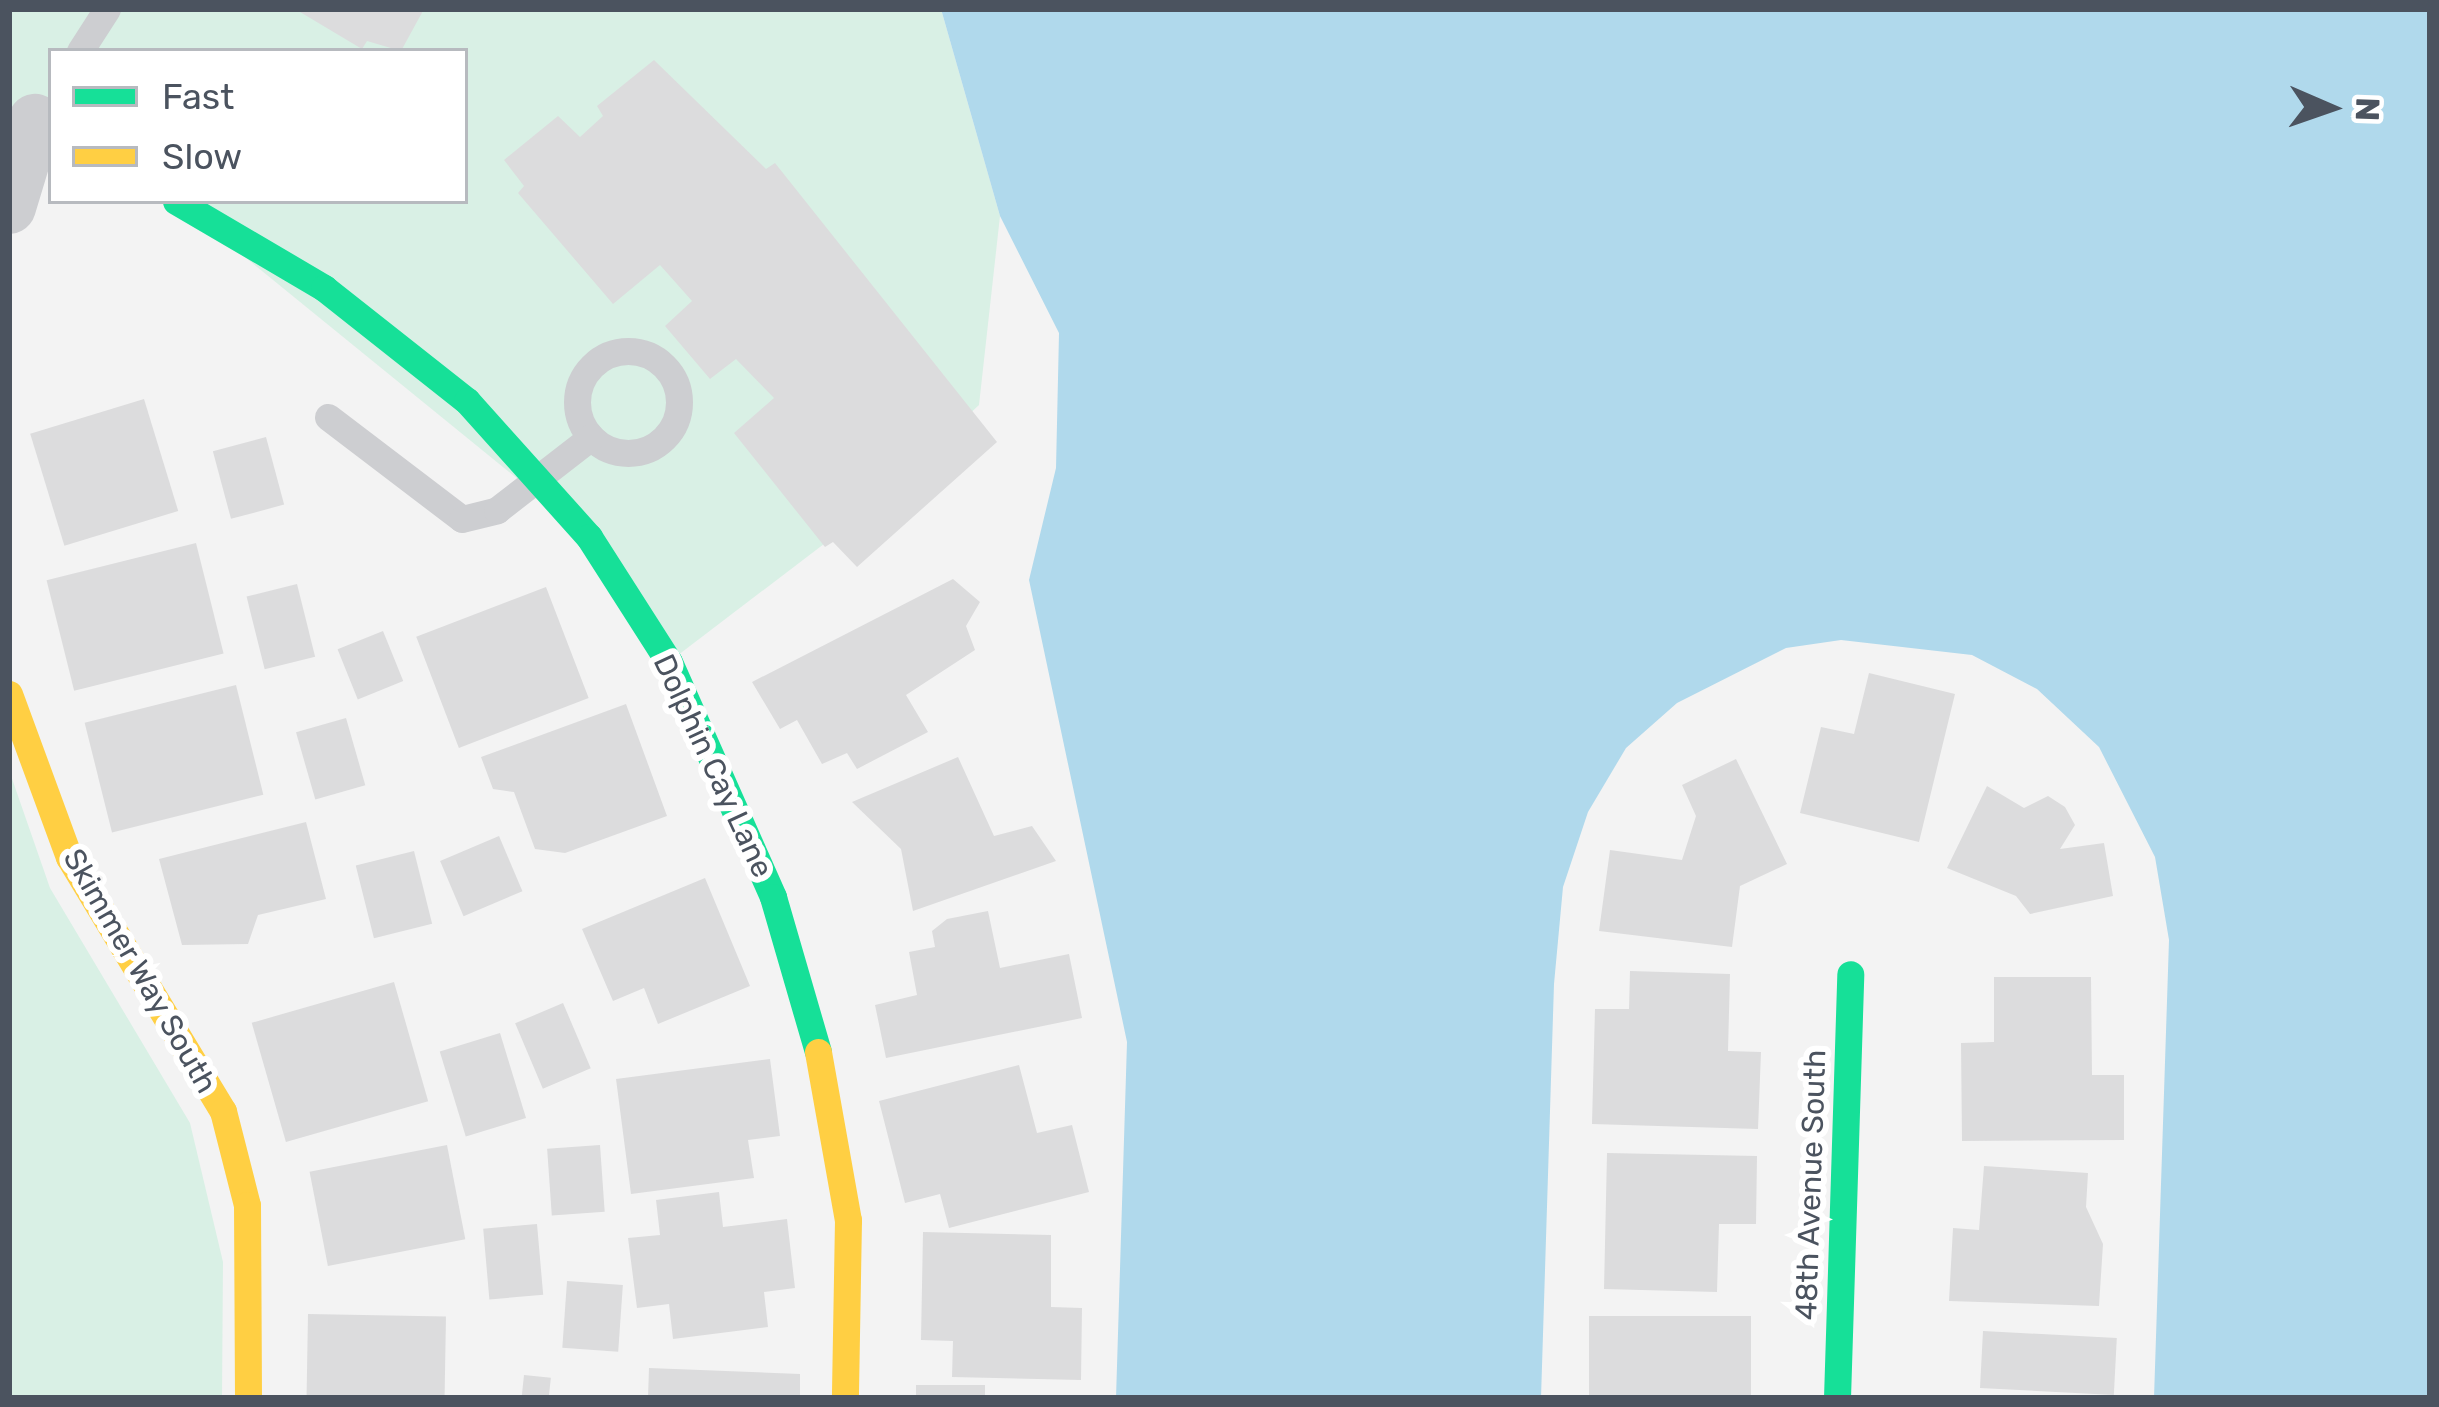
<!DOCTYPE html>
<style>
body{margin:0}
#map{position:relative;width:2439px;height:1407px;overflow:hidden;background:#f3f3f3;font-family:Rubik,sans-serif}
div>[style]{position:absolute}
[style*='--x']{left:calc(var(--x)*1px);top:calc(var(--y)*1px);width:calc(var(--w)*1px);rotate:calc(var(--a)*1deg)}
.green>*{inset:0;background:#d9f0e5}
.water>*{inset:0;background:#b0d9ec}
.building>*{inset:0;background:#dcdcdd;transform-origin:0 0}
.lane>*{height:27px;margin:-13.5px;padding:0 13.5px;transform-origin:13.5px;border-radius:13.5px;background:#cdced1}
.lane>.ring{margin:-13.5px;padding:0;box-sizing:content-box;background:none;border:27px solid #cdced1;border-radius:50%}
.street>*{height:54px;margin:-27px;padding:0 27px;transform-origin:27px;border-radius:27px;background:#cdced1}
.fast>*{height:27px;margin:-13.5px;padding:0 13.5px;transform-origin:13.5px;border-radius:13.5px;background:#16e098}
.slow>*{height:27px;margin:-13.5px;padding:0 13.5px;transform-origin:13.5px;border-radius:13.5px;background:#ffcf43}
span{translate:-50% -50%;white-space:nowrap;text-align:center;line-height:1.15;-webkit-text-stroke:12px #fff;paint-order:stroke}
.street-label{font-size:30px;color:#4b535f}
.frame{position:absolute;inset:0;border:12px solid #4b535f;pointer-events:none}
.legend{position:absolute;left:48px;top:48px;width:420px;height:156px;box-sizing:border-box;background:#fff;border:3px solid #b7babf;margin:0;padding:15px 21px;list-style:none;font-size:36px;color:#4b535f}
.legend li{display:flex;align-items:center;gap:24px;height:60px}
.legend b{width:60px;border:3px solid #b7babf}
.north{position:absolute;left:2271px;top:48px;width:120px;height:120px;-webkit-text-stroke:9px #fff;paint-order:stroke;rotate:92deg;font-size:33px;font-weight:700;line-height:48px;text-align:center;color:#4b535f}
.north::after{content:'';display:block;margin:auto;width:42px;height:54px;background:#4b535f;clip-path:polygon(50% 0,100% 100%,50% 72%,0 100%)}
</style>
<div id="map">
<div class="green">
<div style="clip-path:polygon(9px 9px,941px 9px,1000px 216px,979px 405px,858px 518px,669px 662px,589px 537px,176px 201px,465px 201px,465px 51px,51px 51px,51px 130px,9px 109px)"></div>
<div style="clip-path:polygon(9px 770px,50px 888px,190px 1123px,223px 1262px,222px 1398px,9px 1398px)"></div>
</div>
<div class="water">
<div style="clip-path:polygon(941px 9px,2430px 9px,2430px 1398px,2154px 1398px,2169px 940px,2155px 857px,2099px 747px,2037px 689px,1972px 655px,1841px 640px,1786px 648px,1677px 703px,1626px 748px,1588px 812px,1563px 887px,1554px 984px,1541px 1398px,1116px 1398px,1127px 1042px,1029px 580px,1056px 468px,1059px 333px,1000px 216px)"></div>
</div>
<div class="building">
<div style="clip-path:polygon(295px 9px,424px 9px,401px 51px,367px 41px,362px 49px)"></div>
<div style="clip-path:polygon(654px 60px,766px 169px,775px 163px,997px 442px,857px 567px,833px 542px,825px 547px,734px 433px,774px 398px,736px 359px,710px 379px,665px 326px,692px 301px,660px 265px,613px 304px,518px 193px,524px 186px,504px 160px,558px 116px,580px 137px,603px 116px,597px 106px)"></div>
<div style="left:144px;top:399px;width:117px;height:119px;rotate:73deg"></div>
<div style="left:266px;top:437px;width:70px;height:55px;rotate:75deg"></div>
<div style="left:196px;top:543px;width:114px;height:154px;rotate:76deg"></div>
<div style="clip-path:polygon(953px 579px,980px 602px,966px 626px,975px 650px,906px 695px,928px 732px,857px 769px,847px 753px,822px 764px,797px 720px,780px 729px,752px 682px)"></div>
<div style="left:297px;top:584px;width:75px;height:52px;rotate:76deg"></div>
<div style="left:546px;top:587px;width:119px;height:139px;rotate:69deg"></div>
<div style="left:383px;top:631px;width:54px;height:49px;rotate:68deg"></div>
<div style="clip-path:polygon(1869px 673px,1955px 694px,1919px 842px,1800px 813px,1821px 727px,1854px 734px)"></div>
<div style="left:236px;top:685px;width:113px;height:156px;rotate:76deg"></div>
<div style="clip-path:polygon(626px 704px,667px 816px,565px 853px,535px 849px,514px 792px,493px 789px,481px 757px)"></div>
<div style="left:346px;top:718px;width:70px;height:52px;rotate:74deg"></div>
<div style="clip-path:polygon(958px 757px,994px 836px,1032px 826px,1056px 861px,913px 911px,901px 849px,852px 802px)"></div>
<div style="clip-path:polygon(1736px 759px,1787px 864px,1740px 886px,1732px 947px,1599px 931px,1610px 850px,1682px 860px,1696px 816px,1682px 785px)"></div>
<div style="clip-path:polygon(1987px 786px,2024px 808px,2048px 796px,2065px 807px,2075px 825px,2060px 849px,2104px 843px,2113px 896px,2030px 914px,2016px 896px,1947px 868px)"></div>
<div style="clip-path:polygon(306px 822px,326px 899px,258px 915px,248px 944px,182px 945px,159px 859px)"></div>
<div style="left:499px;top:836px;width:60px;height:64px;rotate:67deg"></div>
<div style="left:414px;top:851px;width:75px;height:60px;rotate:76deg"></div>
<div style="clip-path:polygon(705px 878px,750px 986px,658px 1024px,644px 988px,613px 1001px,582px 929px)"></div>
<div style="clip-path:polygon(988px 911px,1000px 968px,1069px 954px,1082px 1018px,886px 1058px,875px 1005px,917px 995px,909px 952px,935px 947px,932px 931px,947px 919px)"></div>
<div style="clip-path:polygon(1630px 971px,1730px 974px,1728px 1051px,1761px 1052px,1758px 1129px,1592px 1124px,1595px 1009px,1629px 1009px)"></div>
<div style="clip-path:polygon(1994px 977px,2091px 977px,2092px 1075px,2124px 1075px,2124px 1140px,1962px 1141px,1961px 1043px,1994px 1042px)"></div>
<div style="left:394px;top:982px;width:124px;height:148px;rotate:74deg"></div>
<div style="left:563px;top:1003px;width:71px;height:52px;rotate:67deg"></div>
<div style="left:500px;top:1033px;width:89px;height:63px;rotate:73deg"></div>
<div style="clip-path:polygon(770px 1059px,780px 1136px,748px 1140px,754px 1178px,631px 1194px,616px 1079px)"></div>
<div style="clip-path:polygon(1019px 1065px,1037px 1133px,1072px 1125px,1089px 1192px,949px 1228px,940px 1194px,905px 1203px,879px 1101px)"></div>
<div style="left:447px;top:1145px;width:96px;height:140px;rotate:79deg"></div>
<div style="left:600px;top:1145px;width:67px;height:53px;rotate:86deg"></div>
<div style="clip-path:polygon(1607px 1153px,1757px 1156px,1756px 1224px,1719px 1224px,1717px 1292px,1604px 1289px)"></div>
<div style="clip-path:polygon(1984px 1166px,2088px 1173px,2086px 1207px,2103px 1244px,2099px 1306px,1949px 1301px,1953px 1228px,1979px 1230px)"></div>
<div style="clip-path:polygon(719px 1192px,723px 1227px,787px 1219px,795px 1288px,764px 1292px,768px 1327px,673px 1339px,669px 1304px,637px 1308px,628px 1238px,660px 1235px,656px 1200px)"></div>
<div style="left:537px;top:1224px;width:71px;height:54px;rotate:85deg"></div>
<div style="clip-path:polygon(923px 1232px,1051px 1235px,1051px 1307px,1082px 1308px,1081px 1380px,952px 1377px,953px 1341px,921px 1340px)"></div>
<div style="left:567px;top:1281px;width:56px;height:67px;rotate:4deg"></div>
<div style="left:308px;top:1314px;width:138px;height:84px;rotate:1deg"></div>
<div style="left:1589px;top:1316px;width:162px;height:82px"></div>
<div style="left:1983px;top:1331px;width:134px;height:57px;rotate:3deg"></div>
<div style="clip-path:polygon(649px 1368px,800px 1374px,800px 1398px,648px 1398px)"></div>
<div style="left:524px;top:1375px;width:27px;height:23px;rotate:6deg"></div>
<div style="left:985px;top:1385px;width:13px;height:69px;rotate:90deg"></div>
</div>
<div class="lane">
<div style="--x:80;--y:51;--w:50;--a:-57.3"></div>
<div class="ring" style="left:577px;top:351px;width:75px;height:75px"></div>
<div style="--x:328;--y:417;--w:168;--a:37.3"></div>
<div style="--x:462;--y:519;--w:36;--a:-14"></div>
<div style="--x:497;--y:510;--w:119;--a:-37.8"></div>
</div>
<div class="street">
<div style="--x:9;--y:207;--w:90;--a:-73.2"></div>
</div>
<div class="fast">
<div style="--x:176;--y:201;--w:172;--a:30.4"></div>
<div style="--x:324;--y:288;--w:182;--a:38.3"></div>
<div style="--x:467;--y:401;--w:183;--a:48.1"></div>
<div style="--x:589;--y:537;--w:148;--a:57.4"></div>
<div style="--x:669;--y:662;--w:257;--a:66.1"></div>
<div style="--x:773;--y:897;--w:161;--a:73.8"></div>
<div style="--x:1837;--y:1398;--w:424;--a:-88.2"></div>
</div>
<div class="slow">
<div style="--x:9;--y:694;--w:174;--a:69.8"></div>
<div style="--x:69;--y:857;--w:297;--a:58.8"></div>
<div style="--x:223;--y:1111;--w:97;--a:75.7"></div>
<div style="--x:247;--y:1205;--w:193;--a:89.7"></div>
<div style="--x:818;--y:1052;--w:171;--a:79.9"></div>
<div style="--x:848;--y:1220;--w:178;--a:91"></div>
</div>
<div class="street-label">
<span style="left:713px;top:766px;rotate:65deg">Dolphin Cay Lane</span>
<span style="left:140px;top:971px;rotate:60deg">Skimmer Way South</span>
<span style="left:1811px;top:1185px;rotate:-88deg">48th Avenue South</span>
</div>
<div class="frame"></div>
<ul class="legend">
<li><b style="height:15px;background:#16e098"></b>Fast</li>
<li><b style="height:15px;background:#ffcf43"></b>Slow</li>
</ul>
<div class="north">N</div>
</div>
